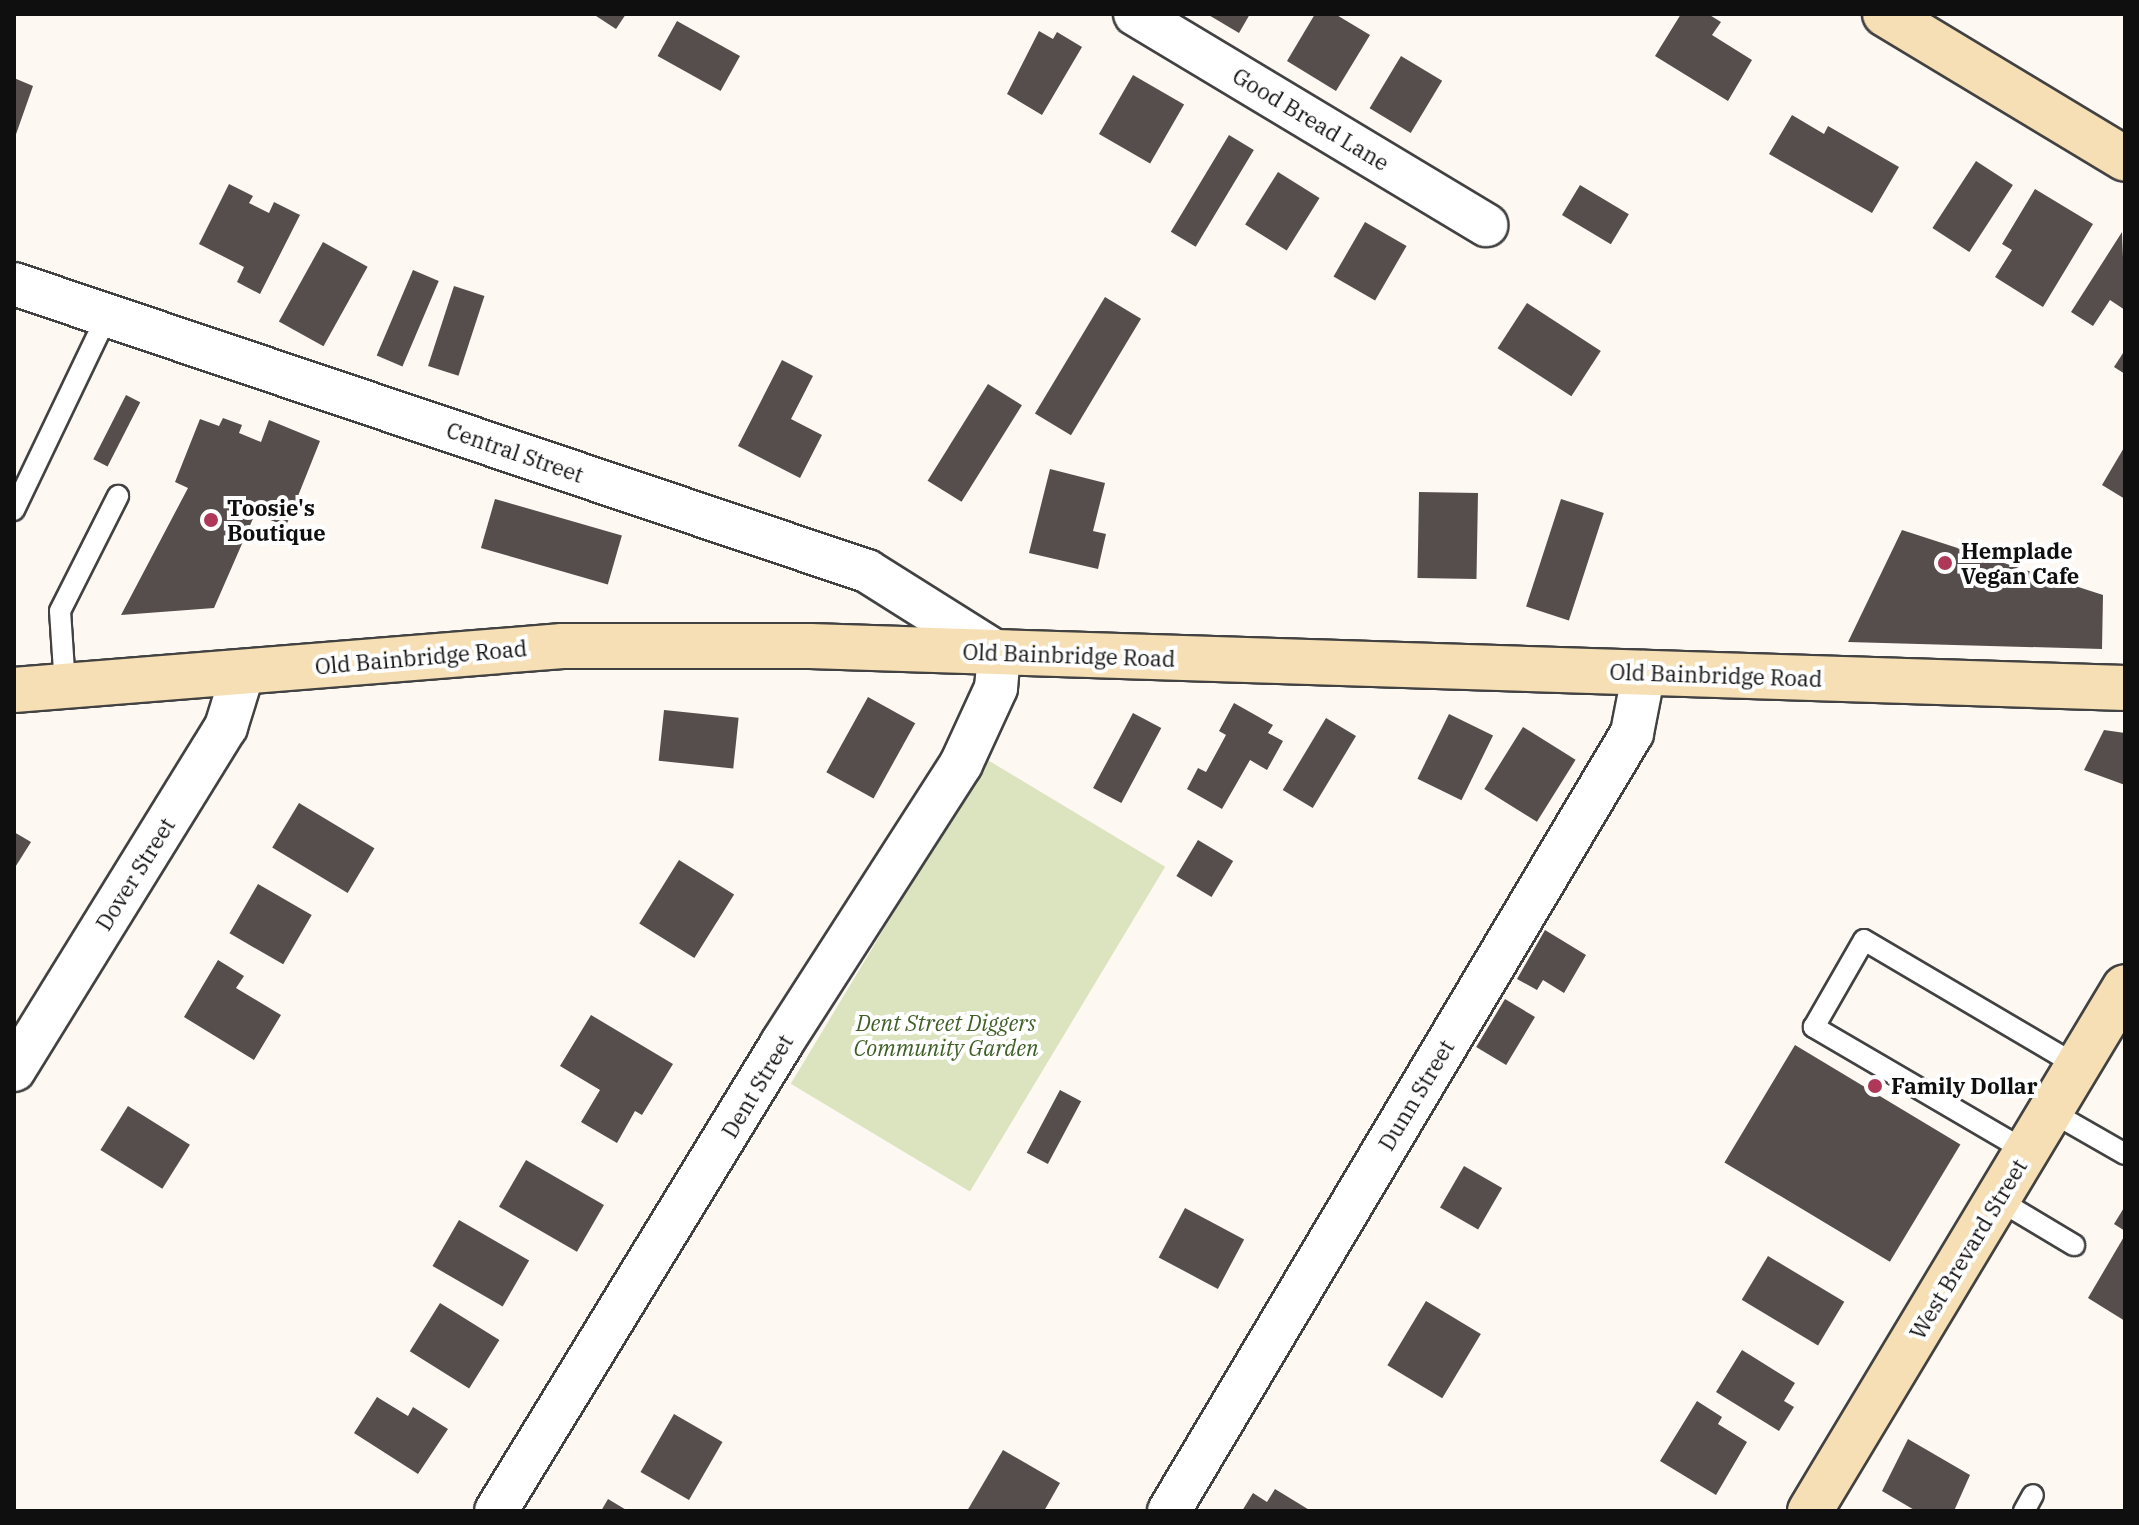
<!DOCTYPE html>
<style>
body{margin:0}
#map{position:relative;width:2139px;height:1525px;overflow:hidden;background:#fdf8f2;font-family:"IBM Plex Serif",serif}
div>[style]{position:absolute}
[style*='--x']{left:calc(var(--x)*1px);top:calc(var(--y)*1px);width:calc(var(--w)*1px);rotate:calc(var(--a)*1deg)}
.green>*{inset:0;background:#dbe4bf;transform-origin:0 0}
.building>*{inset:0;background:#564e4c;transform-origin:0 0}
.roads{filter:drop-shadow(2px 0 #424242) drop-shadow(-2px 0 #424242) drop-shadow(0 2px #424242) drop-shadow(0 -2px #424242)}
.lane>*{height:20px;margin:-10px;padding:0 10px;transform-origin:10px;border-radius:10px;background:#fff}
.street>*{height:42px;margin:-21px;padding:0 21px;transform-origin:21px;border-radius:21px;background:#fff}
.secondary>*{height:44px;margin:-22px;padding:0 22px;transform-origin:22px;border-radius:22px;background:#f6dfb5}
.dots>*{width:22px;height:22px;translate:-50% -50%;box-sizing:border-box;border:4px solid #fff;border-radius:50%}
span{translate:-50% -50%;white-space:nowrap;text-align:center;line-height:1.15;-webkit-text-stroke:8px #fff;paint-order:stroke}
.street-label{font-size:22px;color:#0f0f0f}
.poi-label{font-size:22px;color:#0f0f0f;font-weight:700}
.left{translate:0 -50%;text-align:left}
.park-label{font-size:22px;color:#3f5f26;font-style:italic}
.frame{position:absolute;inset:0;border:16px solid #0f0f0f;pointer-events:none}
</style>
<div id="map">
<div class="green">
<div style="left:986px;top:759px;width:209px;height:379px;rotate:31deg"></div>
</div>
<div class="building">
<div style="clip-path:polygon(593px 14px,626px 14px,616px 29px)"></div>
<div style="clip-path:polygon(1207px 14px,1250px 14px,1239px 33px)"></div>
<div style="clip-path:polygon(1315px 14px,1335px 14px,1370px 35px,1336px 91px,1287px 61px)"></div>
<div style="clip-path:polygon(1681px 14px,1708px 14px,1721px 22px,1712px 35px,1752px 60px,1728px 101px,1655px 56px)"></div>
<div style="left:677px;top:21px;width:72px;height:40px;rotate:29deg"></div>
<div style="clip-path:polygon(1039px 31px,1053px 39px,1057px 32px,1082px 47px,1042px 115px,1007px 94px)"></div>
<div style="left:1401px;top:56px;width:48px;height:61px;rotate:31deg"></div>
<div style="left:1133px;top:75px;width:59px;height:68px;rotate:30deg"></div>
<div style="clip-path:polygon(14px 78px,33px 86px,14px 140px)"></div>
<div style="clip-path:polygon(1792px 115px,1824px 134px,1828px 126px,1899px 167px,1872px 213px,1769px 154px)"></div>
<div style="left:1229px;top:135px;width:29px;height:113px;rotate:31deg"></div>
<div style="left:1976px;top:161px;width:44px;height:80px;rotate:33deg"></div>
<div style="left:1278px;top:172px;width:49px;height:62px;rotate:32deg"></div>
<div style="clip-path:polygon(229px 184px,253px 196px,249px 203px,269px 213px,274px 202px,300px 215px,260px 294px,237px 282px,244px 267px,199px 244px)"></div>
<div style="left:1580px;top:185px;width:57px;height:35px;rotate:31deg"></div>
<div style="clip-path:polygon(2035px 189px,2093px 224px,2043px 307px,1995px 277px,2012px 250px,2002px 244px)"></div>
<div style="left:1365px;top:222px;width:48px;height:63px;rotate:30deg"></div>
<div style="clip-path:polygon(2122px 232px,2125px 310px,2110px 300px,2093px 326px,2071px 312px)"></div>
<div style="left:323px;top:242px;width:51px;height:91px;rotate:29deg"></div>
<div style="left:413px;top:270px;width:28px;height:93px;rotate:23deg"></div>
<div style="left:454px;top:286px;width:32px;height:84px;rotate:18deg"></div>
<div style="left:1105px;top:297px;width:42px;height:136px;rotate:31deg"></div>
<div style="left:1527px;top:303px;width:88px;height:54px;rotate:33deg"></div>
<div style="clip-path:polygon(2125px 350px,2125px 374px,2114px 367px)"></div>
<div style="clip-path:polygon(782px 360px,813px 376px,791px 419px,822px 435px,800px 478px,738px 446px)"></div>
<div style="left:988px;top:384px;width:40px;height:114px;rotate:32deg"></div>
<div style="left:126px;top:395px;width:16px;height:72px;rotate:27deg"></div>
<div style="clip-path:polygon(223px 418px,242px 425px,239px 433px,261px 442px,269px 420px,320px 441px,286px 526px,255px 514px,214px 608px,121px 615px,188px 488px,175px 482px,200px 419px,219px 426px)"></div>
<div style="clip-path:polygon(2125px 446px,2125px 499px,2102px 485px)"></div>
<div style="clip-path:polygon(1050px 469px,1105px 483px,1093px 531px,1106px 534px,1098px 569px,1029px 553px)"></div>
<div style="left:1419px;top:492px;width:59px;height:86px;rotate:1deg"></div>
<div style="left:495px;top:499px;width:132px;height:51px;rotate:16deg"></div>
<div style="left:1561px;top:499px;width:45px;height:113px;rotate:18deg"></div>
<div style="clip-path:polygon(1902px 530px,2103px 595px,2102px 649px,1848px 642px)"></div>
<div style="left:868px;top:697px;width:54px;height:86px;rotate:29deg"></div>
<div style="clip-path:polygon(1234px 703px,1273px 725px,1268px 733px,1283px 741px,1267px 770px,1250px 760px,1222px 809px,1187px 789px,1198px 768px,1206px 772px,1226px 735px,1219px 731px)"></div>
<div style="left:664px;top:710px;width:75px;height:51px;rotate:6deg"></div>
<div style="left:1133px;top:713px;width:32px;height:85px;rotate:28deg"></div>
<div style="left:1449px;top:714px;width:49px;height:72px;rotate:26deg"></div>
<div style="left:1326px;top:718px;width:35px;height:84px;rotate:31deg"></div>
<div style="left:1523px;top:727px;width:62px;height:73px;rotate:32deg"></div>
<div style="clip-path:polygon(2104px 730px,2125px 733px,2125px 785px,2084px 770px)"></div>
<div style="left:299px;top:803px;width:88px;height:52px;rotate:31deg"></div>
<div style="clip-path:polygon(14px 832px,31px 842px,14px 869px)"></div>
<div style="left:1198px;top:840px;width:41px;height:42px;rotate:31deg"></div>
<div style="left:679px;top:860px;width:65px;height:75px;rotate:32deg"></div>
<div style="left:258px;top:884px;width:62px;height:57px;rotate:30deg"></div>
<div style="clip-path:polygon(1545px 930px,1586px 955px,1564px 993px,1543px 980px,1537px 990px,1517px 979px)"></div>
<div style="clip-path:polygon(218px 960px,244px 976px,236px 988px,281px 1015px,254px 1060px,184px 1017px)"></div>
<div style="left:1505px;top:999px;width:35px;height:56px;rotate:31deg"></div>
<div style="clip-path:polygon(591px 1015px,673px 1064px,642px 1115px,635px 1111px,617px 1143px,581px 1122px,600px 1090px,560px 1066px)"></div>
<div style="left:1795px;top:1045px;width:193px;height:137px;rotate:31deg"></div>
<div style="left:1060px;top:1090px;width:24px;height:71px;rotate:28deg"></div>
<div style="left:128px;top:1106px;width:73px;height:52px;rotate:32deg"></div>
<div style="left:526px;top:1160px;width:90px;height:54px;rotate:30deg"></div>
<div style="left:1464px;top:1166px;width:44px;height:48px;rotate:30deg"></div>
<div style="clip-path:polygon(2125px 1206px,2125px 1231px,2114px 1224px)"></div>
<div style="left:1185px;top:1208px;width:67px;height:56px;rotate:28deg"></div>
<div style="left:459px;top:1220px;width:81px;height:53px;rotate:30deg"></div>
<div style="clip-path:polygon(2125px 1235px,2125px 1321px,2088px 1298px)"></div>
<div style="left:1768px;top:1256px;width:89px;height:51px;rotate:31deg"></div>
<div style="left:1426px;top:1301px;width:64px;height:75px;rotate:31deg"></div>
<div style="left:440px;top:1303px;width:70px;height:57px;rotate:32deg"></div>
<div style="clip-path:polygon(1742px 1350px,1795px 1383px,1784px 1401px,1794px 1407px,1779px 1431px,1716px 1392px)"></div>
<div style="clip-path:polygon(377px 1397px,408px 1416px,413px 1407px,448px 1429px,418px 1474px,354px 1433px)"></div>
<div style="clip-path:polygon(1697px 1401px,1722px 1417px,1718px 1424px,1747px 1442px,1716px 1495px,1660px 1461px)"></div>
<div style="left:674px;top:1414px;width:56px;height:67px;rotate:30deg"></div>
<div style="clip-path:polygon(1908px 1439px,1970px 1475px,1954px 1511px,1916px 1511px,1882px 1491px)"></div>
<div style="clip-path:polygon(1003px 1450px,1060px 1483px,1044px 1511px,967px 1511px)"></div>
<div style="clip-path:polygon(1275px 1489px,1311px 1511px,1242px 1511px,1253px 1493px,1267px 1502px)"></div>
<div style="clip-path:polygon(608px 1499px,628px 1511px,601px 1511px)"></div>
</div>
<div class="roads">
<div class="lane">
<div style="--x:14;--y:510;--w:215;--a:-64.4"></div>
<div style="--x:65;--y:686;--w:75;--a:-93.8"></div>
<div style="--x:60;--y:611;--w:129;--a:-63.2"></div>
<div style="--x:2050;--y:1111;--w:86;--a:29.8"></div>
<div style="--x:2026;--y:1151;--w:246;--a:-149.7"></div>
<div style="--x:1814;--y:1027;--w:100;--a:-60.1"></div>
<div style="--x:1864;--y:940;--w:248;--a:30.5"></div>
<div style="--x:1997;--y:1199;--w:90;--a:30.9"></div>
<div style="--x:2024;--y:1511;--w:18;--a:-61"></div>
</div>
<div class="street">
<div style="--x:1135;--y:14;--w:410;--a:31"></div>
<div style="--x:14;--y:284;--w:900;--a:18.6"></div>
<div style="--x:867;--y:571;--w:156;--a:32.2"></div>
<div style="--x:999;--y:654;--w:34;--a:95"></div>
<div style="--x:996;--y:688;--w:84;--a:114.7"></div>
<div style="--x:961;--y:764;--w:331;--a:122.7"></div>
<div style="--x:782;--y:1043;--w:548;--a:121.43"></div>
<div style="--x:14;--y:1070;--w:403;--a:-58.3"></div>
<div style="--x:226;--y:727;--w:58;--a:-72.8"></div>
<div style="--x:1169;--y:1511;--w:905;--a:-59.24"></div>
<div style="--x:1632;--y:733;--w:62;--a:-78.9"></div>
</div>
<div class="secondary">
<div style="--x:1885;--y:14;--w:280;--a:31.1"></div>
<div style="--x:14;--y:690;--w:550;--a:-4.59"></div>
<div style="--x:562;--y:646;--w:248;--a:0"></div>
<div style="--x:810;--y:646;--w:1316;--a:1.83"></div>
<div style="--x:1810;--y:1511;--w:611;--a:-58.99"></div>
</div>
</div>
<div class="dots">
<div style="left:211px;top:520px;background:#af3758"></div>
<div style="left:1945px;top:563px;background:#af3758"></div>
<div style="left:1875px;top:1086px;background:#af3758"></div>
</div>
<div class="street-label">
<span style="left:1311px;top:119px;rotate:31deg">Good Bread Lane</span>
<span style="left:515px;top:452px;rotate:19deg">Central Street</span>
<span style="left:1069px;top:655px;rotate:2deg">Old Bainbridge Road</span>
<span style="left:421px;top:657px;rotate:-5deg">Old Bainbridge Road</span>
<span style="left:1716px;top:675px;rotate:2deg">Old Bainbridge Road</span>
<span style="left:135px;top:874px;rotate:-58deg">Dover Street</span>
<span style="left:757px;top:1086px;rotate:-59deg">Dent Street</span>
<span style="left:1416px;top:1095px;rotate:-59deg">Dunn Street</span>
<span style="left:1968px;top:1249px;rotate:-59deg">West Brevard Street</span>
</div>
<div class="poi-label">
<span class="left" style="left:227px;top:520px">Toosie's<br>Boutique</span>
<span class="left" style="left:1961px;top:563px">Hemplade<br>Vegan Cafe</span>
<span class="left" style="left:1891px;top:1086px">Family Dollar</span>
</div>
<div class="park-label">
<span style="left:946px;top:1035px">Dent Street Diggers<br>Community Garden</span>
</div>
<div class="frame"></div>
</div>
